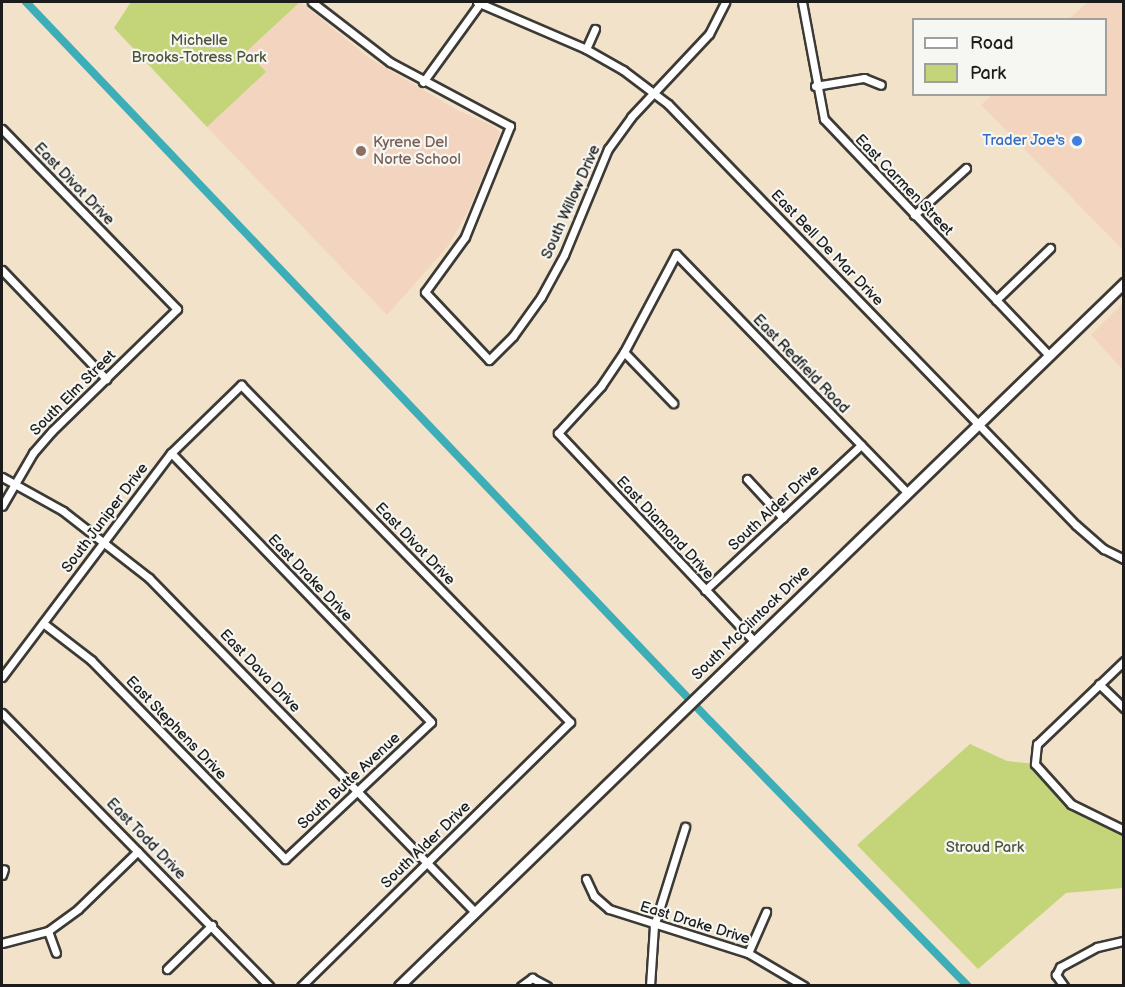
<!DOCTYPE html>
<style>
body{margin:0}
#map{position:relative;width:1125px;height:987px;overflow:hidden;background:#f1e2c9;font-family:"Balsamiq Sans",sans-serif}
div>[style]{position:absolute}
[style*='--x']{left:calc(var(--x)*1px);top:calc(var(--y)*1px);width:calc(var(--w)*1px);rotate:calc(var(--a)*1deg)}
.built>*{inset:0;background:#f3d4be}
.green>*{inset:0;background:#c3d578}
.canal>*{height:8px;margin:-4px;padding:0 4px;transform-origin:4px;border-radius:4px;background:#3dadb8}
.roads{filter:drop-shadow(2px 0 #3c3a36) drop-shadow(-2px 0 #3c3a36) drop-shadow(0 2px #3c3a36) drop-shadow(0 -2px #3c3a36)}
.street>*{height:7px;margin:-3.5px;padding:0 3.5px;transform-origin:3.5px;border-radius:3.5px;background:#fff}
.secondary>*{height:9px;margin:-4.5px;padding:0 4.5px;transform-origin:4.5px;border-radius:4.5px;background:#fff}
.dots>*{width:16px;height:16px;translate:-50% -50%;box-sizing:border-box;border:3px solid #f6f6f2;border-radius:50%}
span{translate:-50% -50%;white-space:nowrap;text-align:center;line-height:1.15;-webkit-text-stroke:4.5px #f6f6f2;paint-order:stroke}
.park-label{font-size:15px;color:#4e5438}
.shop-label{font-size:15px;color:#366cbe}
.right{translate:-100% -50%;text-align:right}
.education-label{font-size:15px;color:#785e54}
.left{translate:0 -50%;text-align:left}
.street-label{font-size:15px;color:#1c1c1c}
.frame{position:absolute;inset:0;border:3px solid #1c1c1c;pointer-events:none}
.legend{position:absolute;left:912px;top:18px;width:195px;height:78px;box-sizing:border-box;background:#f6f6f2;border:2px solid #9f9f9c;margin:0;padding:8px 10px;list-style:none;font-size:18px;color:#1c1c1c}
.legend li{display:flex;align-items:center;gap:12px;height:30px}
.legend b{width:30px;border:2px solid #9f9f9c}
</style>
<div id="map">
<div class="built">
<div style="clip-path:polygon(300px 2px,369px 58px,457px 110px,495px 127px,500px 133px,469px 209px,448px 246px,387px 315px,207px 127px,266px 72px,247px 51px)"></div>
<div style="clip-path:polygon(1088px 2px,1123px 2px,1123px 250px,981px 105px,992px 95px,1106px 94px,1106px 20px,1069px 19px)"></div>
<div style="clip-path:polygon(1123px 303px,1123px 370px,1091px 335px)"></div>
</div>
<div class="green">
<div style="clip-path:polygon(131px 2px,300px 2px,247px 51px,266px 72px,207px 127px,114px 28px)"></div>
<div style="clip-path:polygon(970px 744px,1007px 761px,1035px 764px,1071px 804px,1123px 830px,1123px 888px,1066px 893px,978px 969px,857px 845px)"></div>
</div>
<div class="canal">
<div style="--x:26;--y:2;--w:994;--a:46.43"></div>
<div style="--x:711;--y:722;--w:368;--a:45.8"></div>
</div>
<div class="roads">
<div class="street">
<div style="--x:312;--y:2;--w:98;--a:37.6"></div>
<div style="--x:390;--y:62;--w:136;--a:28.1"></div>
<div style="--x:510;--y:126;--w:120;--a:112.1"></div>
<div style="--x:465;--y:237;--w:68;--a:126"></div>
<div style="--x:425;--y:292;--w:93;--a:46.7"></div>
<div style="--x:489;--y:360;--w:34;--a:-45"></div>
<div style="--x:513;--y:336;--w:48;--a:-54.3"></div>
<div style="--x:541;--y:297;--w:48;--a:-61.3"></div>
<div style="--x:564;--y:255;--w:115;--a:-67.5"></div>
<div style="--x:608;--y:149;--w:39;--a:-54"></div>
<div style="--x:631;--y:117;--w:114;--a:-46.8"></div>
<div style="--x:709;--y:34;--w:36;--a:-63"></div>
<div style="--x:477;--y:2;--w:119;--a:23.3"></div>
<div style="--x:586;--y:49;--w:43;--a:29.6"></div>
<div style="--x:623;--y:70;--w:56;--a:37.1"></div>
<div style="--x:668;--y:104;--w:586;--a:45.9"></div>
<div style="--x:1076;--y:525;--w:37;--a:41"></div>
<div style="--x:1104;--y:549;--w:22;--a:27"></div>
<div style="--x:802;--y:2;--w:119;--a:79.4"></div>
<div style="--x:824;--y:119;--w:326;--a:46.4"></div>
<div style="--x:586;--y:49;--w:22;--a:-66"></div>
<div style="--x:423;--y:82;--w:99;--a:-54.1"></div>
<div style="--x:815;--y:86;--w:50;--a:-9.3"></div>
<div style="--x:864;--y:78;--w:18;--a:22"></div>
<div style="--x:2;--y:129;--w:251;--a:45.8"></div>
<div style="--x:177;--y:309;--w:175;--a:135.7"></div>
<div style="--x:52;--y:431;--w:29;--a:131"></div>
<div style="--x:33;--y:453;--w:61;--a:120.3"></div>
<div style="--x:914;--y:215;--w:70;--a:-42.1"></div>
<div style="--x:2;--y:270;--w:151;--a:46.3"></div>
<div style="--x:996;--y:300;--w:75;--a:-43.9"></div>
<div style="--x:624;--y:352;--w:71;--a:46.1"></div>
<div style="--x:2;--y:477;--w:70;--a:29.1"></div>
<div style="--x:63;--y:511;--w:109;--a:37.9"></div>
<div style="--x:149;--y:578;--w:467;--a:45.7"></div>
<div style="--x:747;--y:479;--w:53;--a:47.3"></div>
<div style="--x:705;--y:590;--w:213;--a:-42.9"></div>
<div style="--x:43;--y:623;--w:61;--a:37.6"></div>
<div style="--x:91;--y:660;--w:278;--a:45.7"></div>
<div style="--x:285;--y:859;--w:200;--a:-43.2"></div>
<div style="--x:431;--y:722;--w:374;--a:-134"></div>
<div style="--x:754;--y:641;--w:286;--a:-133.3"></div>
<div style="--x:558;--y:433;--w:64;--a:-47.5"></div>
<div style="--x:601;--y:386;--w:41;--a:-55.9"></div>
<div style="--x:624;--y:352;--w:111;--a:-62"></div>
<div style="--x:676;--y:254;--w:332;--a:45.9"></div>
<div style="--x:1124;--y:661;--w:120;--a:136.3"></div>
<div style="--x:1037;--y:744;--w:20;--a:96"></div>
<div style="--x:1035;--y:764;--w:54;--a:48"></div>
<div style="--x:1071;--y:804;--w:59;--a:26.1"></div>
<div style="--x:2;--y:677;--w:281;--a:-53"></div>
<div style="--x:171;--y:453;--w:98;--a:-44.2"></div>
<div style="--x:241;--y:385;--w:471;--a:45.7"></div>
<div style="--x:570;--y:722;--w:377;--a:135.5"></div>
<div style="--x:1099;--y:684;--w:35;--a:44"></div>
<div style="--x:2;--y:713;--w:382;--a:45.6"></div>
<div style="--x:2;--y:875;--w:6;--a:-72"></div>
<div style="--x:586;--y:879;--w:19;--a:65"></div>
<div style="--x:594;--y:896;--w:20;--a:41"></div>
<div style="--x:609;--y:909;--w:146;--a:17.6"></div>
<div style="--x:748;--y:953;--w:65;--a:30.5"></div>
<div style="--x:48;--y:931;--w:23;--a:70"></div>
<div style="--x:2;--y:943;--w:48;--a:-14.6"></div>
<div style="--x:48;--y:931;--w:37;--a:-36"></div>
<div style="--x:78;--y:909;--w:83;--a:-44"></div>
<div style="--x:748;--y:953;--w:45;--a:-66.3"></div>
<div style="--x:167;--y:969;--w:63;--a:-44.4"></div>
<div style="--x:521;--y:986;--w:14;--a:-36"></div>
<div style="--x:532;--y:978;--w:17;--a:28"></div>
<div style="--x:650;--y:986;--w:60;--a:-86.2"></div>
<div style="--x:654;--y:926;--w:104;--a:-72.6"></div>
<div style="--x:1064;--y:986;--w:14;--a:-126"></div>
<div style="--x:1056;--y:975;--w:9;--a:-63"></div>
<div style="--x:1060;--y:967;--w:42;--a:-28.4"></div>
<div style="--x:1097;--y:947;--w:28;--a:-13"></div>
</div>
<div class="secondary">
<div style="--x:399;--y:986;--w:1010;--a:-44.12"></div>
</div>
</div>
<div class="dots">
<div style="left:1077px;top:141px;background:#3f7fe0"></div>
<div style="left:361px;top:151px;background:#8d6e63"></div>
</div>
<div class="park-label">
<span style="left:199px;top:49px">Michelle<br>Brooks-Totress Park</span>
<span style="left:985px;top:848px">Stroud Park</span>
</div>
<div class="shop-label">
<span class="right" style="left:1065px;top:141px">Trader Joe's</span>
</div>
<div class="education-label">
<span class="left" style="left:373px;top:151px">Kyrene Del<br>Norte School</span>
</div>
<div class="street-label">
<span style="left:74px;top:184px;rotate:46deg">East Divot Drive</span>
<span style="left:904px;top:185px;rotate:46deg">East Carmen Street</span>
<span style="left:571px;top:202px;rotate:-66deg">South Willow Drive</span>
<span style="left:827px;top:248px;rotate:46deg">East Bell De Mar Drive</span>
<span style="left:801px;top:364px;rotate:46deg">East Redfield Road</span>
<span style="left:73px;top:393px;rotate:-45deg">South Elm Street</span>
<span style="left:774px;top:508px;rotate:-43deg">South Alder Drive</span>
<span style="left:105px;top:518px;rotate:-53deg">South Juniper Drive</span>
<span style="left:665px;top:528px;rotate:47deg">East Diamond Drive</span>
<span style="left:415px;top:544px;rotate:46deg">East Divot Drive</span>
<span style="left:310px;top:578px;rotate:46deg">East Drake Drive</span>
<span style="left:751px;top:623px;rotate:-44deg">South McClintock Drive</span>
<span style="left:260px;top:671px;rotate:46deg">East Dava Drive</span>
<span style="left:176px;top:728px;rotate:46deg">East Stephens Drive</span>
<span style="left:349px;top:781px;rotate:-43deg">South Butte Avenue</span>
<span style="left:146px;top:839px;rotate:46deg">East Todd Drive</span>
<span style="left:426px;top:845px;rotate:-44deg">South Alder Drive</span>
<span style="left:695px;top:923px;rotate:17deg">East Drake Drive</span>
</div>
<div class="frame"></div>
<ul class="legend">
<li><b style="height:8px;background:#fff"></b>Road</li>
<li><b style="height:16px;background:#c3d578"></b>Park</li>
</ul>
</div>
